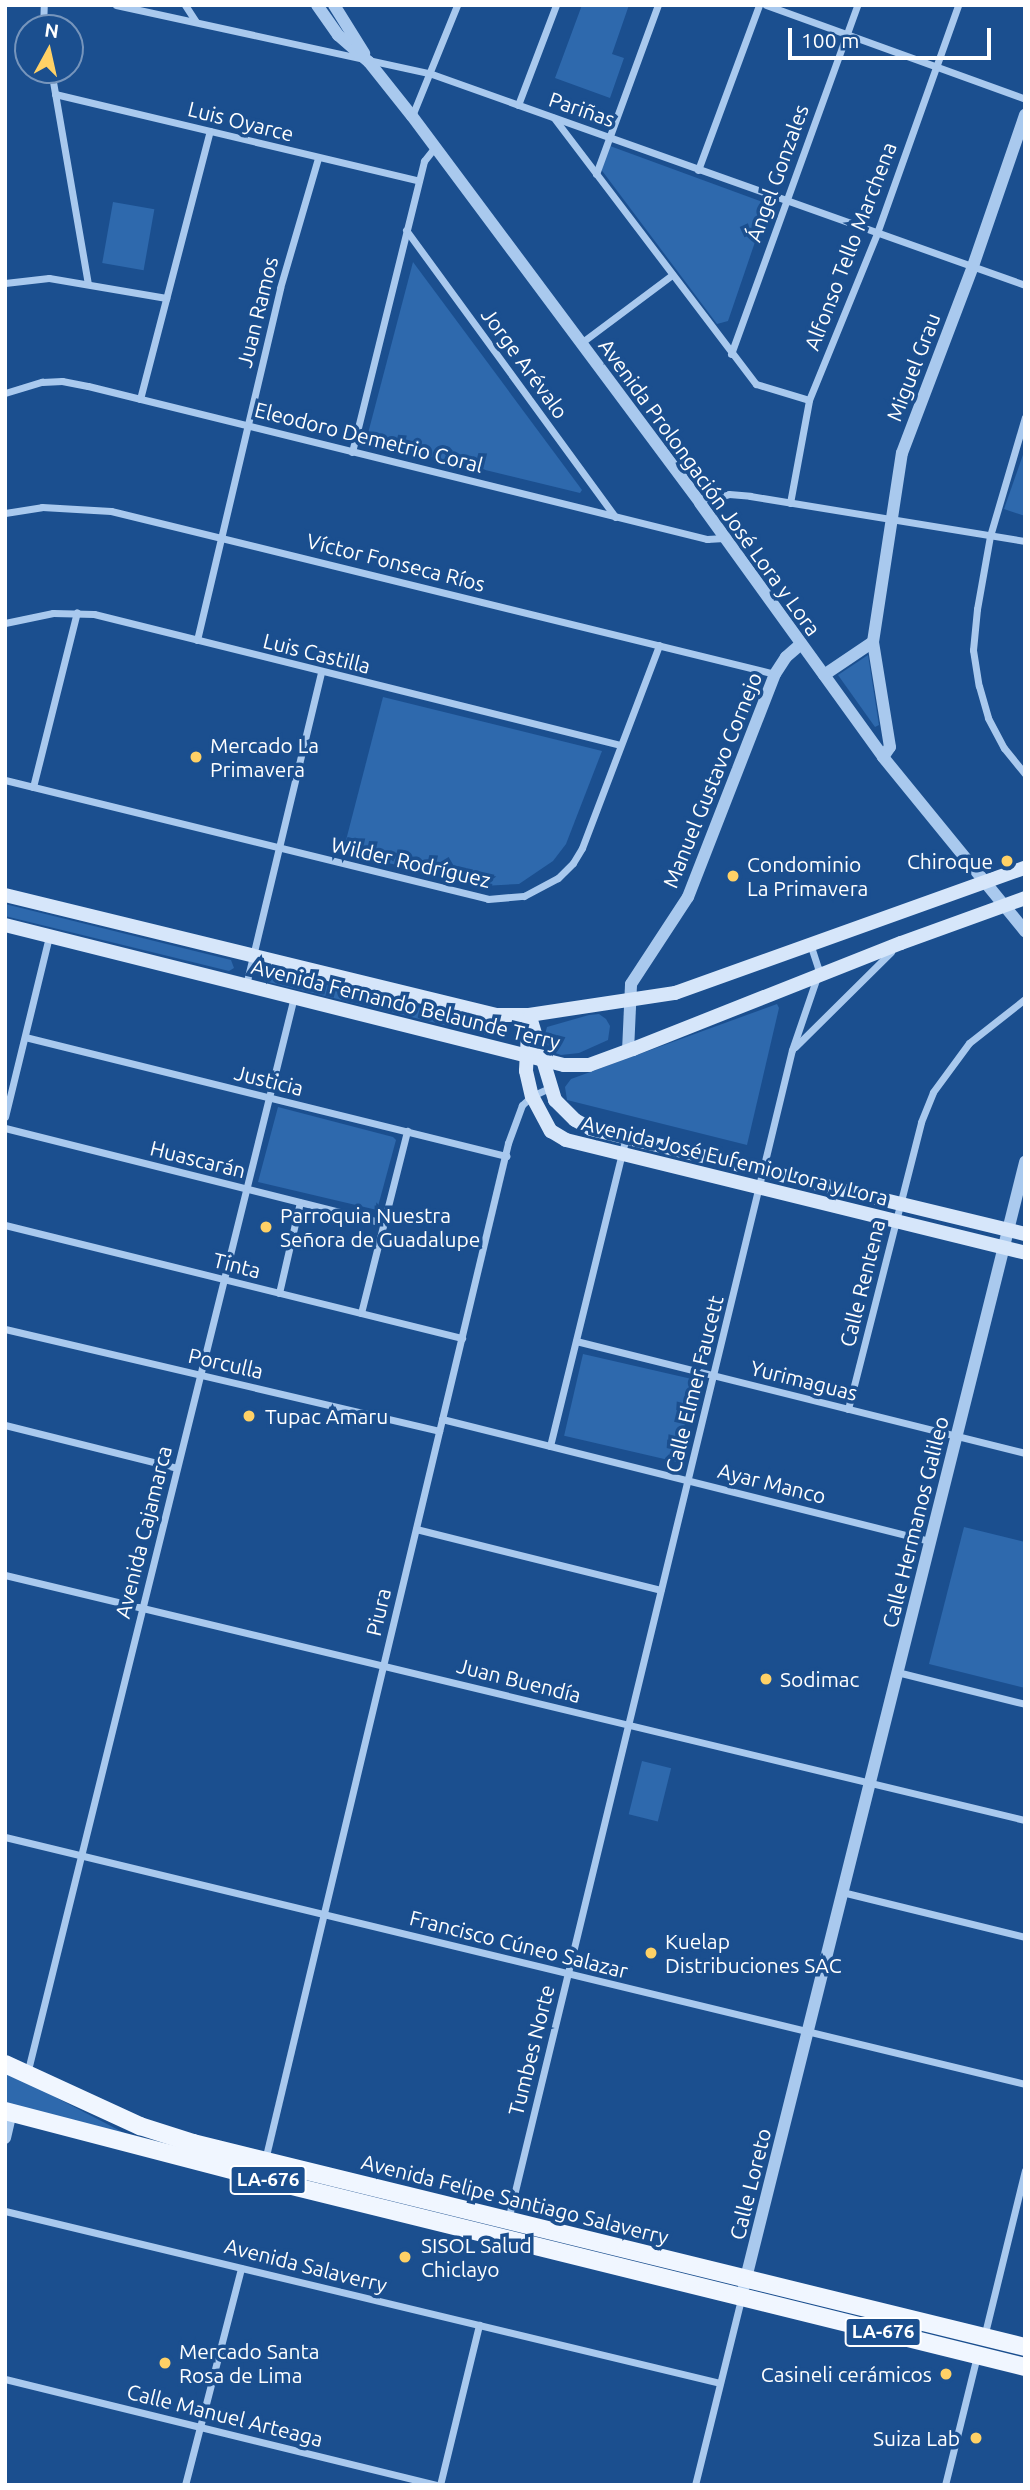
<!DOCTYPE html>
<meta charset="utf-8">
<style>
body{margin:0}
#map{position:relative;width:1030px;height:2490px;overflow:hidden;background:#1b4f8f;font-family:Ubuntu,sans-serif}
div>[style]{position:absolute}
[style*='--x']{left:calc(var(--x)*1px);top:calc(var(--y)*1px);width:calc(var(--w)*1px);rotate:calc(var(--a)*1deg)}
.green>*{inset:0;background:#2e69ad;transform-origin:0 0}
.minor>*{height:7px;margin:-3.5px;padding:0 3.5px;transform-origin:3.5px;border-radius:3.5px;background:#a9c9ee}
.tertiary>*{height:12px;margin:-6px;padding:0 6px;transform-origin:6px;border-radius:6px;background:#a9c9ee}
.secondary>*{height:14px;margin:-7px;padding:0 7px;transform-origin:7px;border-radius:7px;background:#d6e6fa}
.primary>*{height:18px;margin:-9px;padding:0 9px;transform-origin:9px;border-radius:9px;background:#f0f6ff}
.dots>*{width:19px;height:19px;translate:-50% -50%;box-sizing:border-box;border:4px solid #1b4f8f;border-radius:50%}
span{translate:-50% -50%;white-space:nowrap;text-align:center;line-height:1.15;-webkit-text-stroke:7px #1b4f8f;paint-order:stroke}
.shield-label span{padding:2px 5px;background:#1b4f8f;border:2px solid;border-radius:5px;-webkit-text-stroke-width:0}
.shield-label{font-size:19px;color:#fff;font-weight:700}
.street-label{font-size:21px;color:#fff}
.poi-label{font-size:21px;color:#fff}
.left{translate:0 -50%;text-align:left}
.right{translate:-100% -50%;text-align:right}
.frame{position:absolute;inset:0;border:7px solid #fff;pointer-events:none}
.north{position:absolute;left:14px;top:14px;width:70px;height:70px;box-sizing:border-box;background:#1b4f8f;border:2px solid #7695bc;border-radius:50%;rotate:8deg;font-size:19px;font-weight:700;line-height:28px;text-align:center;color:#fff}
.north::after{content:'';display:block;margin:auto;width:24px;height:32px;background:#ffd166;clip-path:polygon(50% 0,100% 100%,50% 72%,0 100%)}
.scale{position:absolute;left:788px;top:28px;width:203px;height:32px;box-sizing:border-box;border:4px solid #fff;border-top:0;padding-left:9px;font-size:21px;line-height:24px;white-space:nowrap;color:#fff;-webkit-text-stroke:5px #1b4f8f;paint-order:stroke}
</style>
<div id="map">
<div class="green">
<div style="clip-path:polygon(582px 5px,629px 5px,612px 54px,624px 58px,610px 98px,555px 78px)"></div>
<div style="clip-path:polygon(610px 146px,768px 204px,728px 321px,717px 324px,600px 168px)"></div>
<div style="left:113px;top:202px;width:42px;height:62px;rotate:10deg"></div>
<div style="clip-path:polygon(413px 262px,582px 490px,580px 493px,366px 441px)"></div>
<div style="clip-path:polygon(1025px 449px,1025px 516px,1004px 509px)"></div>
<div style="clip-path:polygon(868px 655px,879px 725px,875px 727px,838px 675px)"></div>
<div style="clip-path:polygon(383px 697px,602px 751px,566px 844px,553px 861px,519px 884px,483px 886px,343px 852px)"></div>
<div style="clip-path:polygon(5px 904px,231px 960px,234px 968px,229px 971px,5px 916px)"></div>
<div style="clip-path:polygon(267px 970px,494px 1026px,496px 1031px,493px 1037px,264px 981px)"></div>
<div style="clip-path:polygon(777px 1004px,779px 1008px,747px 1145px,567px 1100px,565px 1087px,571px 1079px)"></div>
<div style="clip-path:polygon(589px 1015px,599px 1014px,606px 1019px,610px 1026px,608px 1040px,579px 1053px,561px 1055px,550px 1051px,544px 1038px,547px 1027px)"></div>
<div style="clip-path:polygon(278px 1107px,393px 1137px,396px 1140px,377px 1210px,258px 1182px)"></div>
<div style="left:583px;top:1354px;width:115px;height:84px;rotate:13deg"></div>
<div style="clip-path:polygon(964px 1527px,1025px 1542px,1025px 1688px,929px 1664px)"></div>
<div style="left:642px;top:1761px;width:30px;height:55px;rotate:14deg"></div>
<div style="clip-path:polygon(5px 2071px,132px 2137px,5px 2104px)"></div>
</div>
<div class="minor">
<div style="--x:116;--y:5;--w:320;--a:12.3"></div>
<div style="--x:429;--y:73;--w:633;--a:19.58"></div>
<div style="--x:185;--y:5;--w:20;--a:57"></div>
<div style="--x:766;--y:5;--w:276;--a:19.9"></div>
<div style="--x:43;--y:28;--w:23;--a:-88"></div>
<div style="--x:51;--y:70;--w:217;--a:80.2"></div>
<div style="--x:55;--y:94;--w:374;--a:13.4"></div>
<div style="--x:518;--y:105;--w:107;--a:-69.2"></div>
<div style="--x:412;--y:116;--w:120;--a:-67.9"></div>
<div style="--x:554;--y:118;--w:334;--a:52.8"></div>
<div style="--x:756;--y:384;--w:55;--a:16.8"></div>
<div style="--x:698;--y:170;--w:176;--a:-69.7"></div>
<div style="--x:596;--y:174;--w:180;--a:-69.9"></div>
<div style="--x:406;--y:230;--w:355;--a:53.9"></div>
<div style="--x:5;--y:283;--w:44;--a:-6.5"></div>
<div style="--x:49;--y:278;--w:119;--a:9.7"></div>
<div style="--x:581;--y:343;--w:114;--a:-36.8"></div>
<div style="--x:731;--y:354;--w:371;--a:-70.1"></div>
<div style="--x:5;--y:393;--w:39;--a:-17"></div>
<div style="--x:42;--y:382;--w:20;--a:-3"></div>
<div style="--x:62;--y:381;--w:26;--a:11"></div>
<div style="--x:88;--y:386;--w:638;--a:13.88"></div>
<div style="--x:707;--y:539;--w:17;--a:-3"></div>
<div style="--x:140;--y:399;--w:277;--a:-75.4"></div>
<div style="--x:1025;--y:417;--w:124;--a:106.4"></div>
<div style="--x:990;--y:536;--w:74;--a:100.1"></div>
<div style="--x:977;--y:609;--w:41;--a:95.6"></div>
<div style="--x:973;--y:650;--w:36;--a:81"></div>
<div style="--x:979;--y:686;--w:33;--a:74"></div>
<div style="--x:988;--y:718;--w:34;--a:62"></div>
<div style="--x:1004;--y:748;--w:33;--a:51"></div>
<div style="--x:352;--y:452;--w:300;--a:-76.1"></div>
<div style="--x:424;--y:161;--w:18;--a:-52"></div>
<div style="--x:700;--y:503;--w:30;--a:-17"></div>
<div style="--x:729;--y:494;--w:21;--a:5"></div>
<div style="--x:750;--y:496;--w:279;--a:9.3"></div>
<div style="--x:790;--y:503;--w:105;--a:-79.5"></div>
<div style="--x:809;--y:400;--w:180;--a:-67.8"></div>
<div style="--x:877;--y:233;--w:242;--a:-70.4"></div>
<div style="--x:5;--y:513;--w:37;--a:-9"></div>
<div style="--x:42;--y:507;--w:69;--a:3.3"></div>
<div style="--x:111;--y:511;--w:684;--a:13.79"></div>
<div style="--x:5;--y:623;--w:49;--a:-11.8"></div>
<div style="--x:53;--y:613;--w:41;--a:1.4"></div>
<div style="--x:94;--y:614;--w:542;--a:13.98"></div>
<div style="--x:197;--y:640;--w:362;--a:-76.7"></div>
<div style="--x:280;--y:288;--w:135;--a:-73.7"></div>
<div style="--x:5;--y:780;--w:497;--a:13.8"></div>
<div style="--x:488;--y:899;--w:36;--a:-5"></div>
<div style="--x:524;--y:896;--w:38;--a:-28"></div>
<div style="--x:558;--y:878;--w:21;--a:-45"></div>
<div style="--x:573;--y:863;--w:17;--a:-59"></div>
<div style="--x:582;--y:848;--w:217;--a:-69.2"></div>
<div style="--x:33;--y:787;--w:180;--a:-75.9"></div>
<div style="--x:246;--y:985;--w:322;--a:-76.5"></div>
<div style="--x:25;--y:1037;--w:496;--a:13.9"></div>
<div style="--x:795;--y:1047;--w:135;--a:-44.7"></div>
<div style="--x:5;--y:1117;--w:186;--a:-76.3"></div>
<div style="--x:5;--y:1128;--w:390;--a:14.1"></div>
<div style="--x:5;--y:1225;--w:471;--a:13.9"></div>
<div style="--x:279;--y:1293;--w:93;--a:-77"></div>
<div style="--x:361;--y:1313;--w:188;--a:-75.8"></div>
<div style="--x:5;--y:1329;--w:446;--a:13.2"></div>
<div style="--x:576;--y:1341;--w:463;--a:14"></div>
<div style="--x:848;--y:1409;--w:296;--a:-75.7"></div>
<div style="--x:921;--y:1122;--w:32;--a:-68"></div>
<div style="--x:933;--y:1092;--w:61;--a:-53.7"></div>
<div style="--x:969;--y:1043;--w:71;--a:-38.2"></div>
<div style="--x:442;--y:1419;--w:503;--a:14.04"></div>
<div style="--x:5;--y:1425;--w:177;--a:14"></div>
<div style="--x:550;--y:1446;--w:318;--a:-76.2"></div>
<div style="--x:416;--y:1529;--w:252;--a:14"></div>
<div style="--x:5;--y:1575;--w:1049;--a:13.51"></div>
<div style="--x:897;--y:1672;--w:132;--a:14"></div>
<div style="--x:5;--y:1837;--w:1049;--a:13.61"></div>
<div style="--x:842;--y:1892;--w:188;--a:13.8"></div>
<div style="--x:27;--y:2074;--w:1110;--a:-76.08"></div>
<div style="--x:265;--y:2160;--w:1046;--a:-76.56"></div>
<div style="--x:508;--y:1143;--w:40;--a:-69.8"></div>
<div style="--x:522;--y:1105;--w:13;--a:-42"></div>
<div style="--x:532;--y:1096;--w:21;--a:-25"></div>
<div style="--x:5;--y:2211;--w:735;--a:13.53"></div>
<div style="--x:508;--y:2220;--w:1204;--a:-76.36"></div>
<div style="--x:792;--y:1050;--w:77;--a:-71.1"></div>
<div style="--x:817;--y:977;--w:9;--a:-84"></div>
<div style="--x:818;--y:968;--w:22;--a:-108"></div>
<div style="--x:984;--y:2337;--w:172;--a:-76.2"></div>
<div style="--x:5;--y:2379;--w:444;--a:13.8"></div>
<div style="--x:185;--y:2485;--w:224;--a:-75.5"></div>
<div style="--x:440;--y:2485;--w:165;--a:-76.3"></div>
<div style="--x:695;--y:2485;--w:192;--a:-76.1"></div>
<div style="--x:945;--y:2485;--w:133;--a:-76.1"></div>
</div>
<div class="tertiary">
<div style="--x:317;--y:5;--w:37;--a:55"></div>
<div style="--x:338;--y:35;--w:41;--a:41.1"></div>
<div style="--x:369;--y:62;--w:69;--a:51.5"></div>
<div style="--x:412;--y:116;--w:482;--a:53.3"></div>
<div style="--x:700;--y:503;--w:313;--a:54.2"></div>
<div style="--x:883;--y:757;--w:225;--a:50.8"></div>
<div style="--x:334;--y:5;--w:57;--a:58"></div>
<div style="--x:824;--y:675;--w:59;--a:-34"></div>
<div style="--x:883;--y:757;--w:12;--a:-55"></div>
<div style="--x:890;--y:747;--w:106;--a:-99.2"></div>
<div style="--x:873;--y:642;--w:191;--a:-81.3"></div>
<div style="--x:902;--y:453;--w:200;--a:-69.2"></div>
<div style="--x:973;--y:266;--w:160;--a:-71"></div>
<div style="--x:628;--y:1051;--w:67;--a:-87.4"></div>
<div style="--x:631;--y:984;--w:104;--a:-56.8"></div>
<div style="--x:688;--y:897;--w:239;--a:-68.7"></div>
<div style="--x:775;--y:674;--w:20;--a:-57"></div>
<div style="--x:786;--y:657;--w:20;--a:-41"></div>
<div style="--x:5;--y:2138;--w:26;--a:-77"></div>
<div style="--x:744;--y:2286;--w:1159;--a:-75.96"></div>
</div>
<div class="secondary">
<div style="--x:5;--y:895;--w:505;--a:13.73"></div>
<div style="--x:496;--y:1015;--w:33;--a:0"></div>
<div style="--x:529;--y:1015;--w:148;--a:-8.6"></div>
<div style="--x:675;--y:993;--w:372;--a:-19.7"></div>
<div style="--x:5;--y:925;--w:576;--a:14.06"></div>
<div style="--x:564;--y:1065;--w:25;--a:0"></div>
<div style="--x:589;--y:1065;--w:47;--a:-20"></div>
<div style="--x:633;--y:1049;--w:288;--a:-21.6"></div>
<div style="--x:901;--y:943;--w:132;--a:-19.9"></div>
<div style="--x:529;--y:1015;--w:56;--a:93.1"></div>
<div style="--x:526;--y:1071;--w:26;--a:77"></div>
<div style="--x:532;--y:1096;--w:40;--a:62"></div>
<div style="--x:551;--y:1131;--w:17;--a:31"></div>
<div style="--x:566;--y:1140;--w:473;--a:13.8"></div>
<div style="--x:530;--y:1017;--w:87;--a:73.2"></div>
<div style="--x:555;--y:1100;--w:28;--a:45"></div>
<div style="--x:575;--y:1120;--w:18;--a:29"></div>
<div style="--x:591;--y:1129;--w:447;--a:13.6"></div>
</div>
<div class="primary">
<div style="--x:5;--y:2064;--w:149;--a:24.7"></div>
<div style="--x:140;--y:2126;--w:56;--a:17.8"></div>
<div style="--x:193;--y:2143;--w:857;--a:13.78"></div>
<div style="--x:5;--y:2111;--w:297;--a:14.6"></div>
<div style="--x:292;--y:2186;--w:755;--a:13.87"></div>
</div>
<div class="dots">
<div style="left:196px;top:757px;background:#ffd166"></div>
<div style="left:1007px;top:861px;background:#ffd166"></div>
<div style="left:733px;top:876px;background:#ffd166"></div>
<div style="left:266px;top:1227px;background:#ffd166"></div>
<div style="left:249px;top:1416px;background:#ffd166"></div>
<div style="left:766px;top:1679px;background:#ffd166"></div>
<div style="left:651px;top:1953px;background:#ffd166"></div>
<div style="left:405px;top:2257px;background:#ffd166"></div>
<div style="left:165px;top:2363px;background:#ffd166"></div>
<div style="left:946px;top:2374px;background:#ffd166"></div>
<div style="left:976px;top:2438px;background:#ffd166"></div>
</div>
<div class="shield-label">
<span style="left:268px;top:2180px">LA-676</span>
<span style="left:883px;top:2332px">LA-676</span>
</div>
<div class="street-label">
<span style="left:582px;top:109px;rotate:19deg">Pariñas</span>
<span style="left:241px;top:121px;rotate:14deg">Luis Oyarce</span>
<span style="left:777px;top:173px;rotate:-70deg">Ángel Gonzales</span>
<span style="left:850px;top:246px;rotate:-69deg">Alfonso Tello Marchena</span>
<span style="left:257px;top:312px;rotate:-76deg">Juan Ramos</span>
<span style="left:525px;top:363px;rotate:54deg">Jorge Arévalo</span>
<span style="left:913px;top:367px;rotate:-69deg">Miguel Grau</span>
<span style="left:369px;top:437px;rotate:14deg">Eleodoro Demetrio Coral</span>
<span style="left:710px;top:487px;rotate:54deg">Avenida Prolongación José Lora y Lora</span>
<span style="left:396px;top:562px;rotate:14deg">Víctor Fonseca Ríos</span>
<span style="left:317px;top:653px;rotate:14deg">Luis Castilla</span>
<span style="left:712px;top:780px;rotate:-68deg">Manuel Gustavo Cornejo</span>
<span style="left:411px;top:862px;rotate:13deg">Wilder Rodríguez</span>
<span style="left:406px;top:1004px;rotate:14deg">Avenida Fernando Belaunde Terry</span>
<span style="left:269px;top:1080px;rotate:14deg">Justicia</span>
<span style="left:198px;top:1159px;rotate:14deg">Huascarán</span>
<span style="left:735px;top:1160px;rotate:14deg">Avenida José Eufemio Lora y Lora</span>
<span style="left:237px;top:1265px;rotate:14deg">Tinta</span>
<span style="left:862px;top:1283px;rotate:-76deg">Calle Rentena</span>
<span style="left:226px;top:1363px;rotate:13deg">Porculla</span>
<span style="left:804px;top:1380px;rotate:14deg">Yurimaguas</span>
<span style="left:694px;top:1384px;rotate:-76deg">Calle Elmer Faucett</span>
<span style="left:772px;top:1483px;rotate:14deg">Ayar Manco</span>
<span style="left:915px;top:1522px;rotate:-76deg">Calle Hermanos Galileo</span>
<span style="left:143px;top:1532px;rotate:-76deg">Avenida Cajamarca</span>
<span style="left:378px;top:1612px;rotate:-77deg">Piura</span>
<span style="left:519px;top:1680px;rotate:14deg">Juan Buendía</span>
<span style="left:519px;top:1944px;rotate:14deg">Francisco Cúneo Salazar</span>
<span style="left:531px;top:2050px;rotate:-76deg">Tumbes Norte</span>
<span style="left:750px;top:2184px;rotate:-76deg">Calle Loreto</span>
<span style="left:515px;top:2199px;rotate:14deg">Avenida Felipe Santiago Salaverry</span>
<span style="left:306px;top:2265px;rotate:14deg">Avenida Salaverry</span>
<span style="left:225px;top:2415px;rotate:14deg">Calle Manuel Arteaga</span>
</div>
<div class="poi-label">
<span class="left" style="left:210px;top:757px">Mercado La<br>Primavera</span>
<span class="right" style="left:993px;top:861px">Chiroque</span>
<span class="left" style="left:747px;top:876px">Condominio<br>La Primavera</span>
<span class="left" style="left:280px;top:1227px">Parroquia Nuestra<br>Señora de Guadalupe</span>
<span class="left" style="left:265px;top:1416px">Tupac Amaru</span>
<span class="left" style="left:780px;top:1679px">Sodimac</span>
<span class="left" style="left:665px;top:1953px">Kuelap<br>Distribuciones SAC</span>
<span class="left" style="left:421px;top:2257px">SISOL Salud<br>Chiclayo</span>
<span class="left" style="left:179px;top:2363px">Mercado Santa<br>Rosa de Lima</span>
<span class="right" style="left:932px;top:2374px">Casineli cerámicos</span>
<span class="right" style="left:960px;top:2438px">Suiza Lab</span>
</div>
<div class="frame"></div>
<div class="north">N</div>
<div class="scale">100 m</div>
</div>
